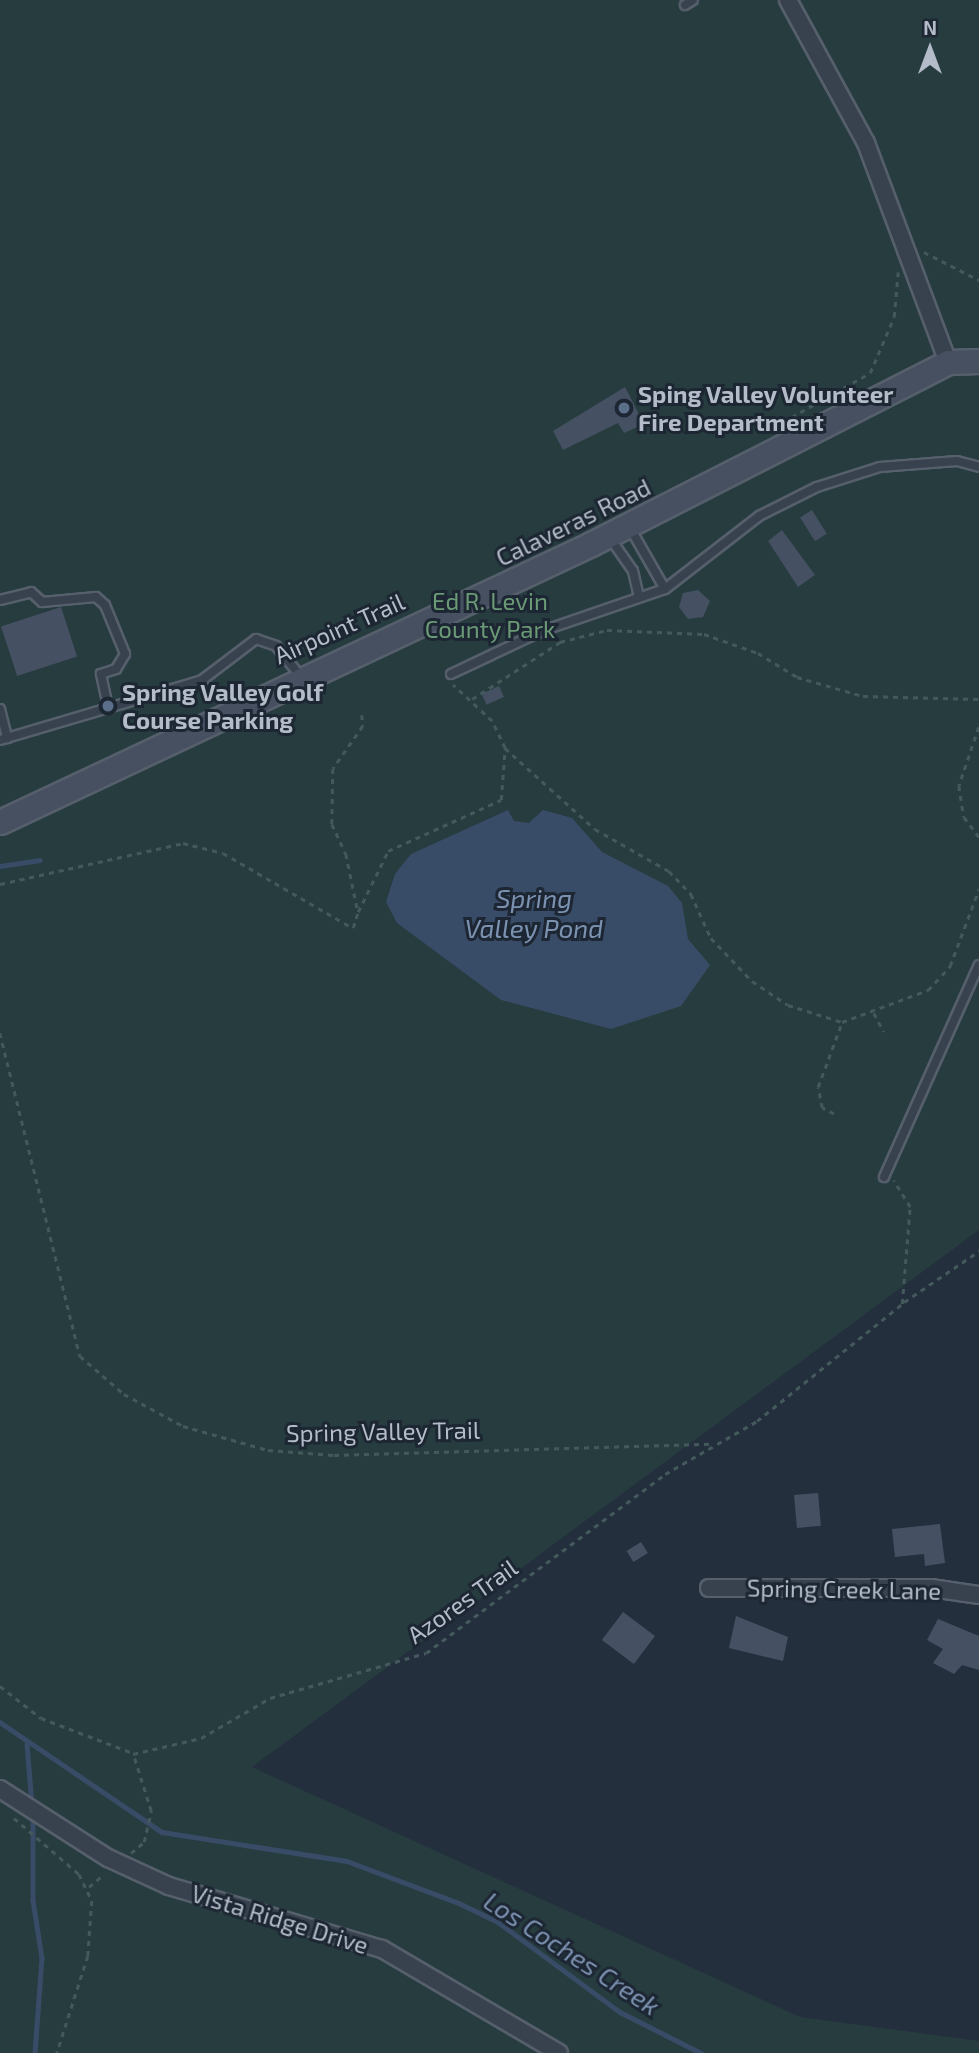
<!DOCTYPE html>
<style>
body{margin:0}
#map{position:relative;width:979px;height:2053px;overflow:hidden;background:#242f3e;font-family:"Exo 2",sans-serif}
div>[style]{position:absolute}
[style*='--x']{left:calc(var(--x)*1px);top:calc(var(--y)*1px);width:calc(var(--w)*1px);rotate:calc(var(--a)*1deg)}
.green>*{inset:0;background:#263c3f}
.water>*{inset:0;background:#394c67}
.stream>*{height:4.5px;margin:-2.25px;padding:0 2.25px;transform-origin:2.25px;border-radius:2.25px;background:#394c67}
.building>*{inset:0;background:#455162;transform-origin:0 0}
.path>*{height:2.5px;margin-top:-1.25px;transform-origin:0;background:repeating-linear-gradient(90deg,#44595c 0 5px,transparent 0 10px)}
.roads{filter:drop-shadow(2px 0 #565f6c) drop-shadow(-2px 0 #565f6c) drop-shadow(0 2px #565f6c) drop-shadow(0 -2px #565f6c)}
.lane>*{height:8px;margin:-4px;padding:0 4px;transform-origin:4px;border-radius:4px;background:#38414e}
.street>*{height:16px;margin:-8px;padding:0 8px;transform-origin:8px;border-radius:8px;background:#38414e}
.secondary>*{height:23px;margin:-11.5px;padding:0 11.5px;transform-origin:11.5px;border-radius:11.5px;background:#465061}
.dots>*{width:19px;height:19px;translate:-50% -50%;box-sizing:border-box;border:4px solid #1d2633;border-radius:50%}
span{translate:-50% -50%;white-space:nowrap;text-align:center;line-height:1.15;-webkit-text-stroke:6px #1d2633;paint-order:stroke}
.poi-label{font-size:24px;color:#b4bcc9;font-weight:700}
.left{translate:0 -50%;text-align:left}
.street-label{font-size:24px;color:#b4bcc9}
.park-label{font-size:24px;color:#6b9a76}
.water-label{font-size:26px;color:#7c92b1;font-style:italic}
.north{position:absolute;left:895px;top:14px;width:70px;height:70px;-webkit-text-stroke:5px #1d2633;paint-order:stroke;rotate:0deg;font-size:19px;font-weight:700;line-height:28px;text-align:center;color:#b4bcc9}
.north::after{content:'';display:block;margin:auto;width:24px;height:32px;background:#b4bcc9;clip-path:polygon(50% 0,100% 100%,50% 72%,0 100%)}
</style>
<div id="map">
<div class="green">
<div style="clip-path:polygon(0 0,979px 0,979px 1230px,252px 1767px,800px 2017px,979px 2041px,979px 2053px,0 2053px)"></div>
</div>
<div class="water">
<div style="clip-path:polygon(508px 810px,514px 821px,529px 823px,543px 810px,572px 818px,602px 852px,668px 886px,682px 903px,688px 939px,710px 965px,681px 1006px,611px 1029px,501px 1000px,397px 923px,386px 902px,395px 874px,411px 854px)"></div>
</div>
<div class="stream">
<div style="--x:0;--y:866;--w:40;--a:-8.5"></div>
<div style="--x:0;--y:1722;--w:196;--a:34.2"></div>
<div style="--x:162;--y:1832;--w:187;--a:8.9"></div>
<div style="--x:347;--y:1861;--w:120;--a:20.6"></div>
<div style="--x:459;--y:1903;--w:43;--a:26"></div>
<div style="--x:498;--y:1922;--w:152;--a:36.4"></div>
<div style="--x:620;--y:2012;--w:91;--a:26.8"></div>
<div style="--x:27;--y:1744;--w:61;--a:85.3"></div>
<div style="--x:33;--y:1817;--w:83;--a:90"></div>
<div style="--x:33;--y:1900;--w:59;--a:81.2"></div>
<div style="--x:42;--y:1958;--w:95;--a:94.2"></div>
</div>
<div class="building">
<div style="clip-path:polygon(625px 387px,644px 424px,624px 433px,618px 423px,563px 450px,553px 431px)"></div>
<div style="left:812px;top:510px;width:28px;height:14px;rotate:58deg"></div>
<div style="clip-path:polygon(782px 530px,815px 575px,798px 587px,768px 541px)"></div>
<div style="clip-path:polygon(698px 590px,710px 601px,703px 617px,688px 619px,679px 607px,683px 593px)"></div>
<div style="left:61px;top:607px;width:52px;height:63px;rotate:72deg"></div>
<div style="left:499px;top:686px;width:12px;height:19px;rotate:66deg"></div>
<div style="left:818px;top:1493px;width:33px;height:24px;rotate:85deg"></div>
<div style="clip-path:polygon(940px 1524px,945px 1563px,925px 1566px,924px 1554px,895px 1557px,892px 1529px)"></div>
<div style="left:641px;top:1542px;width:13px;height:17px;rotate:58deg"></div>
<div style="left:623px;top:1612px;width:40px;height:35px;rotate:37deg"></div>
<div style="clip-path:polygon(736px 1616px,788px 1637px,783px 1661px,729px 1648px)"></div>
<div style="clip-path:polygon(938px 1619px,979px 1636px,979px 1670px,962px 1665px,954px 1674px,933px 1663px,943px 1649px,927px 1640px)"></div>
</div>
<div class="path">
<div style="--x:924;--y:252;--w:62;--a:27"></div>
<div style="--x:774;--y:427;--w:110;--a:-29.4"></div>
<div style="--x:870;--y:373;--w:61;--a:-66.8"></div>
<div style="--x:894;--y:317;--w:45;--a:-84.9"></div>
<div style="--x:472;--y:699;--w:105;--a:-32.9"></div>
<div style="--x:560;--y:642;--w:49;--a:-14.3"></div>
<div style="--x:607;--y:630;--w:97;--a:2.4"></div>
<div style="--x:704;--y:634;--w:57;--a:19.4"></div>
<div style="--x:758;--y:653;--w:46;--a:31.6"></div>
<div style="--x:797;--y:677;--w:69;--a:16.1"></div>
<div style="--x:863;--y:696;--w:116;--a:1.5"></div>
<div style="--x:362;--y:715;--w:11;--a:85"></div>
<div style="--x:363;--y:726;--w:52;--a:124.9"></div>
<div style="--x:333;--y:769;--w:55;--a:91"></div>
<div style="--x:332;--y:824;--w:33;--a:65"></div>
<div style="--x:346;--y:854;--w:59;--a:78.3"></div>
<div style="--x:358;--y:912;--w:68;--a:-63.8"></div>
<div style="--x:388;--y:851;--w:124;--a:-24.3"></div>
<div style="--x:501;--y:800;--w:52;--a:-85.6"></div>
<div style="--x:505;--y:748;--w:30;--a:-116"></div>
<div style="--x:492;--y:721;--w:53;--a:-137.3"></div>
<div style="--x:979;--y:727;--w:62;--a:108.7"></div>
<div style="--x:959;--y:786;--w:31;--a:81"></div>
<div style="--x:964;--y:817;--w:25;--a:53"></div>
<div style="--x:505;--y:748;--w:121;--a:42"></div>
<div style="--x:595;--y:829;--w:85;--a:29.6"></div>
<div style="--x:669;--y:871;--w:32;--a:46"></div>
<div style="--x:691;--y:894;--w:48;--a:65.6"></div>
<div style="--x:711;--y:938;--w:59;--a:46.4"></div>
<div style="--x:752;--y:981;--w:43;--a:33.7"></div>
<div style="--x:788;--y:1005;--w:57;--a:17.5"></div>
<div style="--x:842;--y:1022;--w:92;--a:-20.4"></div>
<div style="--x:928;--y:990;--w:33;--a:-47"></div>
<div style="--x:950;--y:966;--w:82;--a:-69.4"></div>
<div style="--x:0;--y:884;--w:188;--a:-12.6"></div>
<div style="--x:183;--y:843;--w:41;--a:14"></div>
<div style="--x:223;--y:853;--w:150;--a:30"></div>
<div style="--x:353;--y:928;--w:17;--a:-73"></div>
<div style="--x:874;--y:1013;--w:21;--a:62"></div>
<div style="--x:0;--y:1033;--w:333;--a:76.1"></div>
<div style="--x:80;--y:1356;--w:58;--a:40.8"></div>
<div style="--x:124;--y:1394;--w:67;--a:28.5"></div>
<div style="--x:183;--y:1426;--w:88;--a:15.8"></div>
<div style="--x:268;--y:1450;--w:66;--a:4.3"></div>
<div style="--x:334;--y:1455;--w:377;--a:-1.7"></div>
<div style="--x:834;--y:1114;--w:13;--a:-153"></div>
<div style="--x:822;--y:1108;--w:21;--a:-101"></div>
<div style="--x:818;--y:1087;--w:69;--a:-69.7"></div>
<div style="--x:904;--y:1302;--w:91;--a:-34.2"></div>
<div style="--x:0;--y:1686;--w:52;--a:38"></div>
<div style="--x:41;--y:1718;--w:98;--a:20.8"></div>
<div style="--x:133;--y:1754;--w:70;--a:-13.2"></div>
<div style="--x:201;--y:1738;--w:80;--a:-30.1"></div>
<div style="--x:270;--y:1698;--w:162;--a:-16.1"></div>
<div style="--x:426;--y:1653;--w:299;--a:-36.8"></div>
<div style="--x:665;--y:1474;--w:106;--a:-29.9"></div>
<div style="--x:757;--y:1421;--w:186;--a:-38.9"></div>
<div style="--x:902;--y:1304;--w:97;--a:-85.3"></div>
<div style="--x:910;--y:1207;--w:31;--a:-122"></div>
<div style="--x:14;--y:1818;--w:86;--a:40.7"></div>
<div style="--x:79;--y:1874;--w:30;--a:64"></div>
<div style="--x:92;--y:1901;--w:55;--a:94.2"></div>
<div style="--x:88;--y:1956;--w:102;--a:107.7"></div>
<div style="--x:131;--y:1853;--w:17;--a:-40"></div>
<div style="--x:144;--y:1842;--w:32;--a:-77"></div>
<div style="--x:151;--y:1811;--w:60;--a:-107.5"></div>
<div style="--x:89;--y:1887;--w:20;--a:-41"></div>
</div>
<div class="roads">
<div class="lane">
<div style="--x:685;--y:5;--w:9;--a:-32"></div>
<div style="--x:630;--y:528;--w:70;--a:60.2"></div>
<div style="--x:610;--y:538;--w:40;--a:55.1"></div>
<div style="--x:633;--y:571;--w:27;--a:77"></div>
<div style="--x:0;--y:600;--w:32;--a:-14"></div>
<div style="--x:31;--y:592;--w:15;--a:42"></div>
<div style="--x:42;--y:602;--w:54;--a:-5.3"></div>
<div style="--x:96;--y:597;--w:12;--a:42"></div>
<div style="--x:105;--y:605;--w:53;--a:67.8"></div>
<div style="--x:125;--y:654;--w:17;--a:121"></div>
<div style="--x:116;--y:669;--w:16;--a:162"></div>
<div style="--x:101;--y:674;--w:35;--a:78"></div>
<div style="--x:451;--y:674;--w:101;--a:-25.3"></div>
<div style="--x:542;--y:631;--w:130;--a:-18.9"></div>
<div style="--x:665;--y:589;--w:119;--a:-37.8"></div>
<div style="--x:759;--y:516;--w:65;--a:-26.6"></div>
<div style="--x:817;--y:487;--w:66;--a:-17.6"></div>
<div style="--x:880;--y:467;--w:77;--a:-4.5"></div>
<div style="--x:957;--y:461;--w:23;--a:15"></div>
<div style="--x:0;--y:709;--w:30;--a:76"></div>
<div style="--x:0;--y:740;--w:211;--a:-16.5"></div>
<div style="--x:202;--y:680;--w:68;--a:-37.2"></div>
<div style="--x:256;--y:639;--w:21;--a:19"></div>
<div style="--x:276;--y:646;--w:41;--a:50.9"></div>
<div style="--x:884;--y:1177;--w:232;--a:-65.9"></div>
</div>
<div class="street">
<div style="--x:788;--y:0;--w:163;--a:61.4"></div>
<div style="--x:866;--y:143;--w:234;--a:69.5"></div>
<div style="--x:709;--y:1588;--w:222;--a:0"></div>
<div style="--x:931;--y:1588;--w:49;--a:8.3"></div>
<div style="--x:0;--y:1789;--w:128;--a:32.6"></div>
<div style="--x:108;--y:1858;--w:67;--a:24.7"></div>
<div style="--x:169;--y:1886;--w:222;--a:16.5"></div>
<div style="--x:382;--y:1949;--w:205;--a:30.4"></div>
</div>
<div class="secondary">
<div style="--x:0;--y:822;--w:653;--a:-25.19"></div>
<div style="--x:591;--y:544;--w:401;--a:-27"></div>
<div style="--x:948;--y:362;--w:31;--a:-2"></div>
</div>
</div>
<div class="dots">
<div style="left:624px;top:408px;background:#5c6f8a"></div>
<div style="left:108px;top:706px;background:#5c6f8a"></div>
</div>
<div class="poi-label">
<span class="left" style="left:638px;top:408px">Sping Valley Volunteer<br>Fire Department</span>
<span class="left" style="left:122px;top:706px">Spring Valley Golf<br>Course Parking</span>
</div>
<div class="street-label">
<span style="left:573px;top:522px;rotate:-26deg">Calaveras Road</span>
<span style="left:339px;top:628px;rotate:-24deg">Airpoint Trail</span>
<span style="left:383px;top:1431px;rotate:-1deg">Spring Valley Trail</span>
<span style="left:844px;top:1589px;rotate:1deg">Spring Creek Lane</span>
<span style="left:462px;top:1601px;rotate:-35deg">Azores Trail</span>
<span style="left:280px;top:1919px;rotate:17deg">Vista Ridge Drive</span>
</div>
<div class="park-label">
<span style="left:490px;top:615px">Ed R. Levin<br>County Park</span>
</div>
<div class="water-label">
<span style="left:534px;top:913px">Spring<br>Valley Pond</span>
<span style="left:572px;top:1953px;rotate:33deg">Los Coches Creek</span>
</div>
<div class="north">N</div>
</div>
